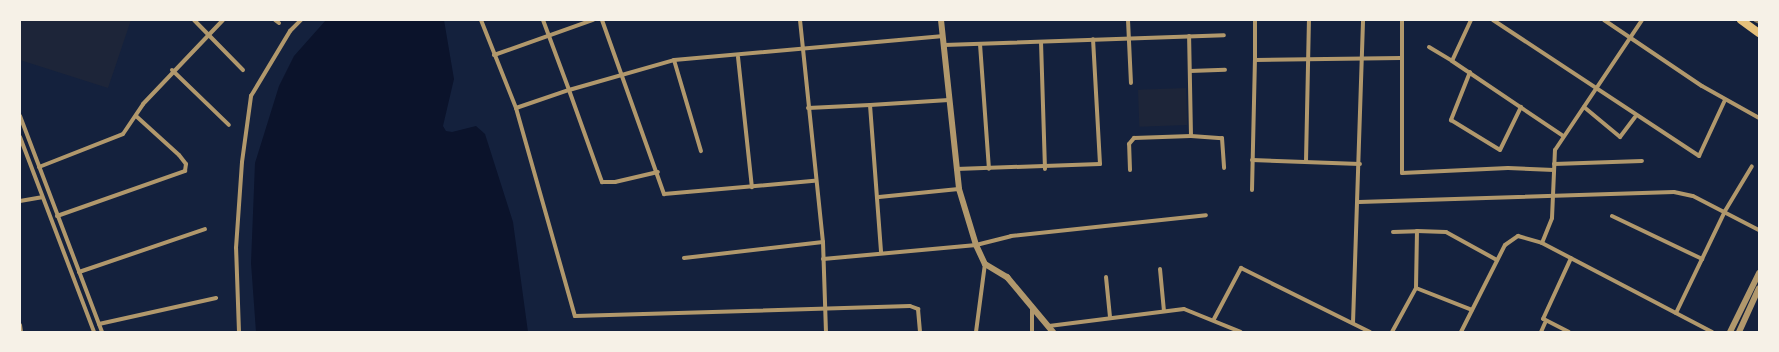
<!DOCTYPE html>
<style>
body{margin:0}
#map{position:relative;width:1779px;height:352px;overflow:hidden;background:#14213d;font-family:Helvetica,sans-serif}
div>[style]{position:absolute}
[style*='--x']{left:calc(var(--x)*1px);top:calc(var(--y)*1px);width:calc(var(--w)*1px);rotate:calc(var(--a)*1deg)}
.green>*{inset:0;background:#1d2539;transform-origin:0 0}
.water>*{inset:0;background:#0b132b}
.minor>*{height:4px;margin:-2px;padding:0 2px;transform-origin:2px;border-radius:2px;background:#b1986c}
.tertiary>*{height:6px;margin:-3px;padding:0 3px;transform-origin:3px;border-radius:3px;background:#b1986c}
.trunk>*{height:8px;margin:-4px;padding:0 4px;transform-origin:4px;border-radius:4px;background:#e5c07b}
.rail>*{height:2.5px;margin:-1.25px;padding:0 1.25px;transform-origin:1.25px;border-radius:1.25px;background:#918062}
span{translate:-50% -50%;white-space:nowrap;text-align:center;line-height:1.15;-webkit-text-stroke:4px #f6f1e7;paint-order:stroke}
.frame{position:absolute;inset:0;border:21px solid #f6f1e7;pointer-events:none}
</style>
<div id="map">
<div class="green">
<div style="clip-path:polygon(20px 20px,131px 20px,108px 88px,20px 60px)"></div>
<div style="left:1186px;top:88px;width:37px;height:48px;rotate:88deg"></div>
</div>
<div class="water">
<div style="clip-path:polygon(326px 20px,444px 20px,454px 79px,443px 126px,446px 131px,452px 132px,476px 126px,485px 134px,513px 222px,528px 332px,256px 332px,251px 263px,255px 163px,279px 86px,294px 56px)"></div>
</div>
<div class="minor">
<div style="--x:194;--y:20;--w:70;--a:45.6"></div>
<div style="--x:275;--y:20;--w:5;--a:37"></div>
<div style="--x:481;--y:20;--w:95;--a:68.3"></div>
<div style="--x:516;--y:108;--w:56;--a:-18.8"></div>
<div style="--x:569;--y:90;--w:98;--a:70.3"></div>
<div style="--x:602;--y:182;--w:13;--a:0"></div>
<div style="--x:615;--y:182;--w:44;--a:-13.1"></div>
<div style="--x:543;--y:20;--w:75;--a:69.6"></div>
<div style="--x:569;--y:90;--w:109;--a:-15.9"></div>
<div style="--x:674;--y:60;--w:268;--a:-5.1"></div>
<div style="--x:602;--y:20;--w:185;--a:70.4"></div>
<div style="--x:664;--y:194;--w:151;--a:-5"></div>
<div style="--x:800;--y:20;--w:223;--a:84.1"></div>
<div style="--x:823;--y:242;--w:90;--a:88.1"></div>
<div style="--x:1128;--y:20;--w:63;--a:87.3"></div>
<div style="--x:1402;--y:20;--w:153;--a:90"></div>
<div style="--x:1402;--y:173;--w:106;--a:-2.7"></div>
<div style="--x:1508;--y:168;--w:46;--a:2.5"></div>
<div style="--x:1471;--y:20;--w:45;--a:114.9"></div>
<div style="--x:1452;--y:61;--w:134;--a:34"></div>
<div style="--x:1493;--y:20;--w:247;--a:33.4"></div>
<div style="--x:1699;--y:156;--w:62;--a:-65.1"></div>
<div style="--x:1604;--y:20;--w:118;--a:34"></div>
<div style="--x:1702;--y:86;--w:65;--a:29.3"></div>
<div style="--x:1041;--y:42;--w:127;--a:88.2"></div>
<div style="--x:980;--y:44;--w:125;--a:85.9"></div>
<div style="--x:944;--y:45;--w:280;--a:-2"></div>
<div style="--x:1429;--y:47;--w:27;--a:31"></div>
<div style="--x:494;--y:55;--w:105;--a:-19.5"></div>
<div style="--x:738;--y:57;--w:131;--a:83.9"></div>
<div style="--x:674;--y:60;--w:95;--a:73.5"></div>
<div style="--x:1255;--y:60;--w:40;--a:-90"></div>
<div style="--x:172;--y:70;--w:79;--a:44"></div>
<div style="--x:1190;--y:71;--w:35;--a:-2"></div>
<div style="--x:1470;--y:72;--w:52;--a:111.6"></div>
<div style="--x:1451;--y:120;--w:57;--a:31.5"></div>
<div style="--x:1500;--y:150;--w:48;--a:-64"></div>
<div style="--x:870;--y:105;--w:79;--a:-3.6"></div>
<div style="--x:1584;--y:107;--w:47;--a:39.8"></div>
<div style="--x:1620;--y:137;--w:25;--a:-53"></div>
<div style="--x:516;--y:108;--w:216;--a:74.2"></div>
<div style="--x:575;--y:316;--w:335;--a:-1.7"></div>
<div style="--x:910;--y:306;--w:9;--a:21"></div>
<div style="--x:918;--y:309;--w:23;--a:85"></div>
<div style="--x:808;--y:108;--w:62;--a:-2.8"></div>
<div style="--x:870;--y:105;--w:148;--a:85.7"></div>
<div style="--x:20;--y:116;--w:231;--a:69.2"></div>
<div style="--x:1191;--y:136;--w:31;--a:4"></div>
<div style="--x:1222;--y:138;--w:30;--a:86"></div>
<div style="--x:20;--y:137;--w:209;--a:69.2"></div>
<div style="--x:1252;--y:160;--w:108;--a:2.1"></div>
<div style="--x:1306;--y:161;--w:141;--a:-88.8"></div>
<div style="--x:1554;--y:164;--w:88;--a:-2"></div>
<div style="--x:39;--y:167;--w:90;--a:-21.4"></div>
<div style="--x:123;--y:134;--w:36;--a:-56"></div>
<div style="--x:143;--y:104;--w:116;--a:-46.4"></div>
<div style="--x:956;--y:169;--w:144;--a:-2"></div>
<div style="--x:1100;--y:164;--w:125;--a:-93.2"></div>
<div style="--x:1130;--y:170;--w:26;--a:-92"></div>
<div style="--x:1129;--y:144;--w:8;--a:-50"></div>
<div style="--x:1134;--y:138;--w:57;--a:-2"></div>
<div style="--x:1191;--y:136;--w:100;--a:-91.1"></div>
<div style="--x:1252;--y:190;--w:130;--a:-88.7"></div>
<div style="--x:1255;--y:60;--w:146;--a:-0.8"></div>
<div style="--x:879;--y:197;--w:80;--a:-5.7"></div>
<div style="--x:20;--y:201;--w:22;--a:-10"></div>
<div style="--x:1359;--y:202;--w:315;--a:-1.8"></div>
<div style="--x:1674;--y:192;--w:19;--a:12"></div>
<div style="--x:1693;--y:196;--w:74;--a:27.3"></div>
<div style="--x:57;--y:216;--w:136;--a:-19.4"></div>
<div style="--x:185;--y:171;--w:7;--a:-82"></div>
<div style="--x:186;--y:164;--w:11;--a:-128"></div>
<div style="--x:179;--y:155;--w:58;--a:-137.8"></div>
<div style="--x:1612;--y:216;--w:100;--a:25.5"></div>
<div style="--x:1393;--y:232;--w:24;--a:-2"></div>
<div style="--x:1542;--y:243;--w:27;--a:-68"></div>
<div style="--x:1552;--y:218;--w:68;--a:-87.5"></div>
<div style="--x:1555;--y:150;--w:156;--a:-56.2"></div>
<div style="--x:684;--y:258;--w:140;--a:-6.6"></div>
<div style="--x:823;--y:259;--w:154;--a:-5.2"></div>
<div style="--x:976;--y:245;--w:36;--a:-14"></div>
<div style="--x:1011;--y:236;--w:196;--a:-6.1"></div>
<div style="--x:1160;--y:269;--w:42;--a:84.6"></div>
<div style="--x:79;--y:272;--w:133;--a:-18.8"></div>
<div style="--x:1106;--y:277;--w:40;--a:84.3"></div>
<div style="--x:1416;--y:288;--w:57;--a:-89"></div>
<div style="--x:1417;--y:231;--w:29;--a:2"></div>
<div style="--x:1446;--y:232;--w:58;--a:28.8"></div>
<div style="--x:1676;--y:313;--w:113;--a:-64.3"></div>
<div style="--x:1725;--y:211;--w:52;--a:-59"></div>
<div style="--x:1214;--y:319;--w:58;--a:-62.1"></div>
<div style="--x:1241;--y:268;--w:144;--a:26.4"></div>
<div style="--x:1353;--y:323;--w:303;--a:-88.1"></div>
<div style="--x:99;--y:324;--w:120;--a:-12.5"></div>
<div style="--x:20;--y:325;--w:7;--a:82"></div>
<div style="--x:1049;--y:326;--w:136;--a:-7.2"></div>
<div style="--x:1184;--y:309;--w:61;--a:22"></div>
<div style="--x:239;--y:332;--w:84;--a:-92"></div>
<div style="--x:236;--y:248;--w:86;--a:-86"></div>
<div style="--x:242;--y:162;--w:67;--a:-82.2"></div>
<div style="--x:251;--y:96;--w:76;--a:-59"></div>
<div style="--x:290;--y:31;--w:16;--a:-45"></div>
<div style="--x:976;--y:332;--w:69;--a:-82.5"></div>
<div style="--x:1032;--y:332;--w:26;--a:-90"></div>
<div style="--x:1392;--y:332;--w:50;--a:-61.4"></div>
<div style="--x:1416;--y:288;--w:60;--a:21.4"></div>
<div style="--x:1461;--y:332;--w:97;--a:-63.2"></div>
<div style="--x:1505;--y:245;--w:16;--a:-35"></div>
<div style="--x:1518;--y:236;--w:25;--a:16"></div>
<div style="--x:1542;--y:243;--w:192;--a:27.6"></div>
<div style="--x:1541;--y:332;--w:12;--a:-66"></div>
<div style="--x:1569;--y:332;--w:29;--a:-153"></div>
<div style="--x:1543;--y:319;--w:67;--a:-65.3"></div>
</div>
<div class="tertiary">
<div style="--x:941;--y:20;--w:170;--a:83.9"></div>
<div style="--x:959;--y:189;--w:59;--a:73.1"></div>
<div style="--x:976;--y:245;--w:21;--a:65"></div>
<div style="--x:985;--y:264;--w:26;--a:31"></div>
<div style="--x:1007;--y:277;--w:72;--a:50.1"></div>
<div style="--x:1730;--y:332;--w:66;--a:-63.8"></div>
<div style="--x:1739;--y:332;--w:48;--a:-65.6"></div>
</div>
<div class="trunk">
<div style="--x:1741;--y:20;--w:22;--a:36"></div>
</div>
<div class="rail">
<div style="--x:1755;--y:20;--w:4;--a:27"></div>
</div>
<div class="frame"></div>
</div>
